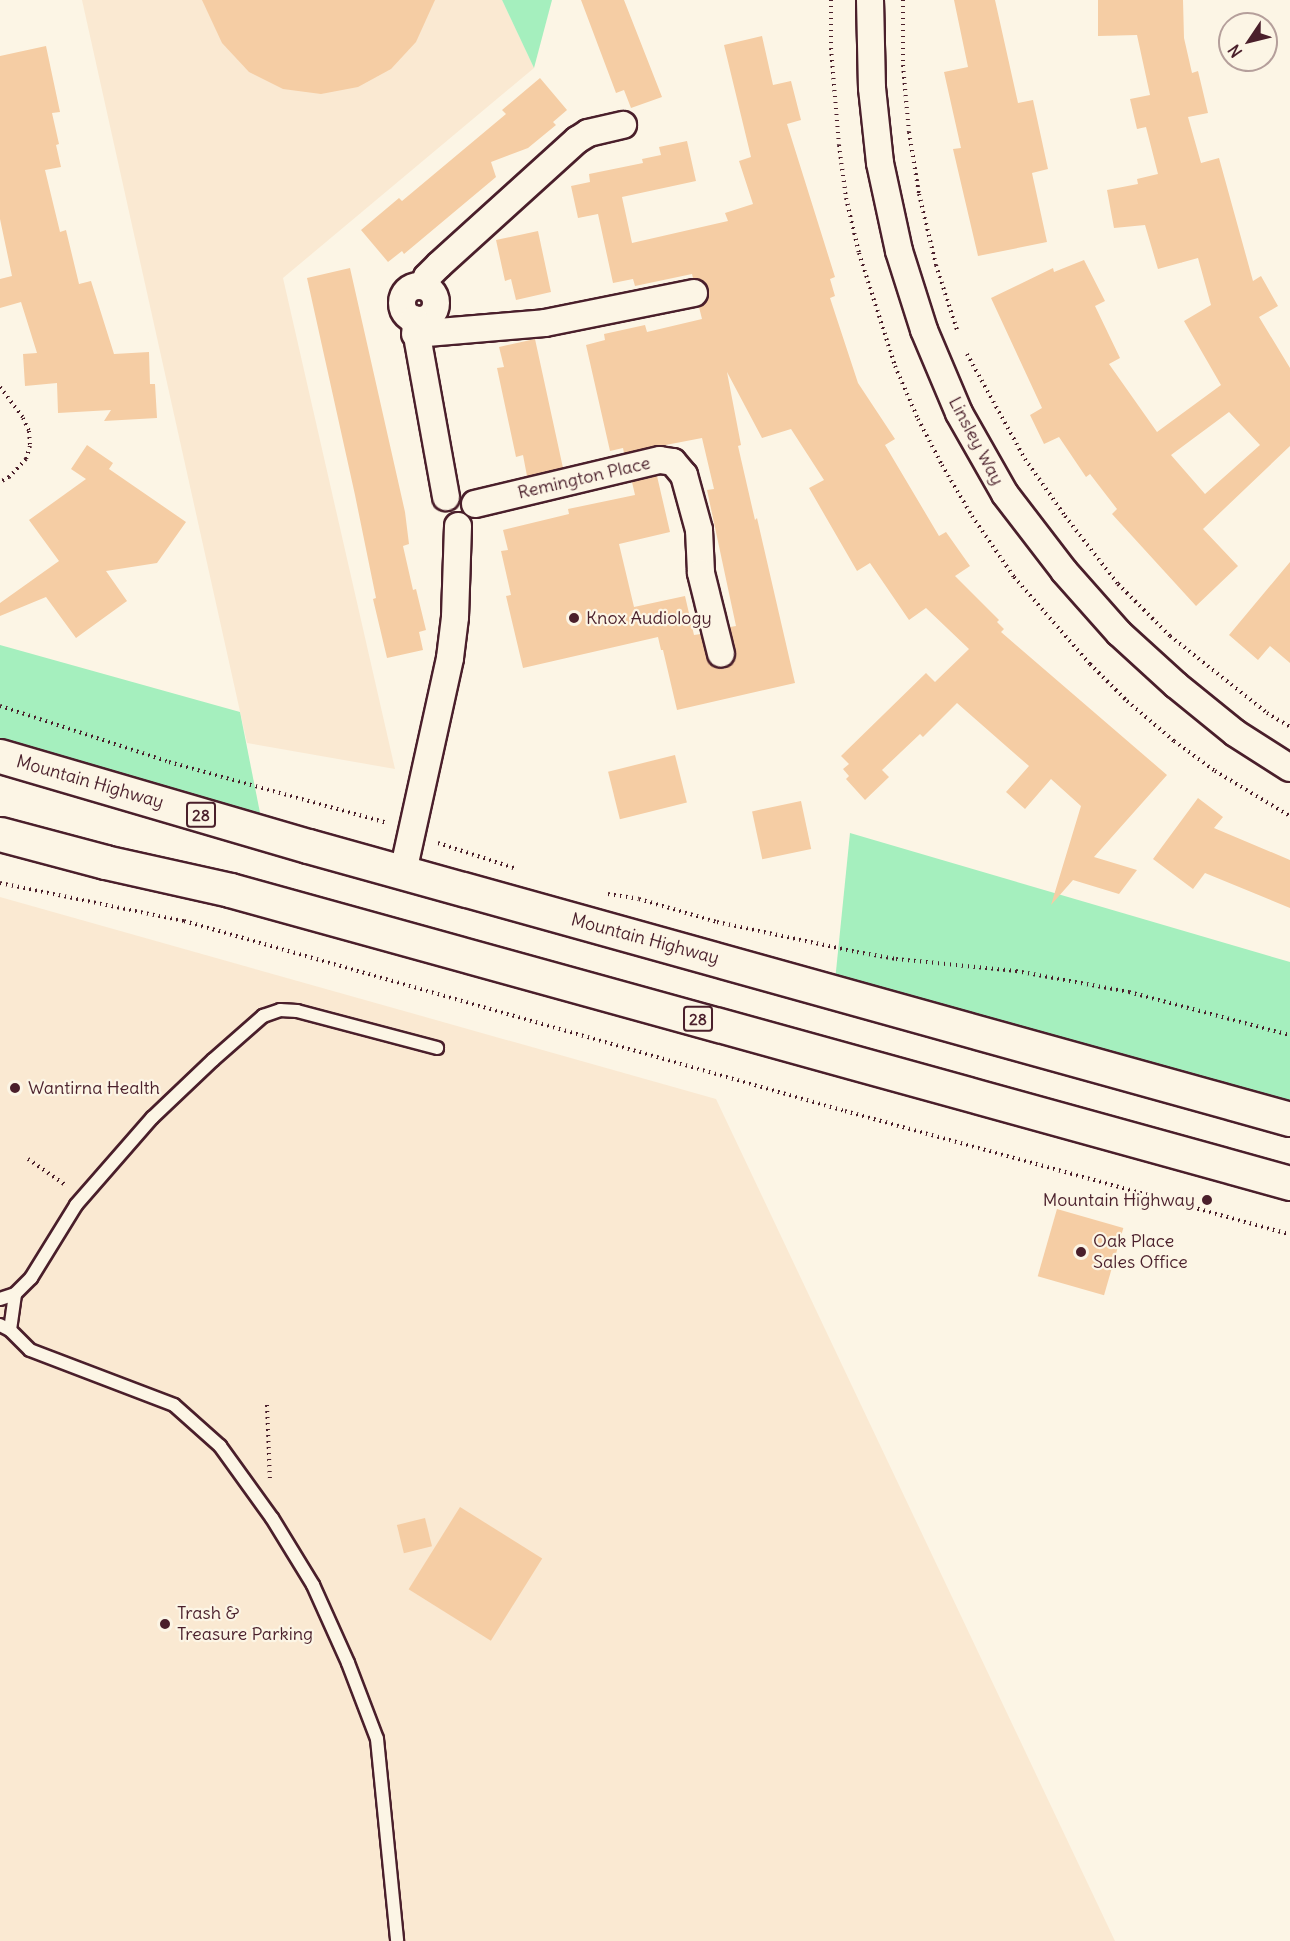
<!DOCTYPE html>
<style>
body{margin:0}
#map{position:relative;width:1290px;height:1941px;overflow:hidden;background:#fcf5e5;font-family:Delius,sans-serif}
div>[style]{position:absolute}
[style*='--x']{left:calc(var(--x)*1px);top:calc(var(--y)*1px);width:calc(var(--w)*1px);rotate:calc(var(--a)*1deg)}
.built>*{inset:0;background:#fae9d2}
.green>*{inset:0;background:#a5efbe}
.building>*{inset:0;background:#f5cda4;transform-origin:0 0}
.path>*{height:4px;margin-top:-2px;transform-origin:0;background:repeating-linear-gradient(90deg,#4a1f2b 0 1.5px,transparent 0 6px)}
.roads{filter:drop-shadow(2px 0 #4a1f2b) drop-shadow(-2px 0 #4a1f2b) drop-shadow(0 2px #4a1f2b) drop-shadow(0 -2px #4a1f2b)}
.lane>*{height:12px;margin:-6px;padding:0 6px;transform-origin:6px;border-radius:6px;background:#fcf5e5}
.street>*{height:26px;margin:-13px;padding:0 13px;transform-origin:13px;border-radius:13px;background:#fcf5e5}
.street>.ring{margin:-13px;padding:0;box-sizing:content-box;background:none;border:26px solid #fcf5e5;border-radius:50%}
.primary>*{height:33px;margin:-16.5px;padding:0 16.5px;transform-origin:16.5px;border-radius:16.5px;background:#fcf5e5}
.dots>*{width:16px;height:16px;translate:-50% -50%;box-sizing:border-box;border:3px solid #fcf5e5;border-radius:50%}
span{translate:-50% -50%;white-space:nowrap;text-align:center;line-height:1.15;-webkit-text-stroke:4.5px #fcf5e5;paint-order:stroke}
.shield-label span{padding:2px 4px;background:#fcf5e5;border:2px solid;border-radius:4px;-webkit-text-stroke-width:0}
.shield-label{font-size:16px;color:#4a1f2b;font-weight:700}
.street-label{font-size:18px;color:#4a1f2b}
.poi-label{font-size:18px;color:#4a1f2b}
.left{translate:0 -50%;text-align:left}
.right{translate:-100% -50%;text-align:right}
.north{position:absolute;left:1218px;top:12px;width:60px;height:60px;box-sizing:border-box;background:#fcf5e5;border:2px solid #b59f9b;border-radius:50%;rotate:235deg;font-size:16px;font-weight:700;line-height:24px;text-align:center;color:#4a1f2b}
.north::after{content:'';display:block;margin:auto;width:21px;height:27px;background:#4a1f2b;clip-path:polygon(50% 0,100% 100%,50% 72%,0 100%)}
</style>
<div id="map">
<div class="built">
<div style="clip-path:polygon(82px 0,502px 0,534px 68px,283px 278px,395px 769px,247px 743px)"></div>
<div style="clip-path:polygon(0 897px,716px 1099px,1115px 1941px,0 1941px)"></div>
</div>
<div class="green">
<div style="clip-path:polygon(502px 0,552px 0,534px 68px)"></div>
<div style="clip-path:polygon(0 645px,240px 712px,264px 833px,0 756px)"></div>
<div style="clip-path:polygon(850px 833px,1290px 962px,1290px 1119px,834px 991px)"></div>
</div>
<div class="building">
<div style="clip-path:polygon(202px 0,435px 0,416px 42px,391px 69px,358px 87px,321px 94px,283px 89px,249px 72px,222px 43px)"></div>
<div style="clip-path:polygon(581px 0,624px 0,662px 97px,631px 108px,624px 90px,616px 93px)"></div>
<div style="clip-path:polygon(954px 0,995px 0,1018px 103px,1033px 100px,1048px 169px,1032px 173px,1047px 242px,978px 256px,953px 149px,961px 148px,944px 72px,968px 67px)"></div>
<div style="clip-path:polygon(evenodd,1098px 0,1183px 0,1184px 38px,1192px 73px,1198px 71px,1208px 113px,1188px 117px,1201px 163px,1219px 158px,1253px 281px,1261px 276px,1278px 306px,1259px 317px,1290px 368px,1290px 446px,1203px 529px,1238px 566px,1196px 606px,1112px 514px,1117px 509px,1090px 474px,1086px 477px,1059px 437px,1044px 444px,1030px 415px,1042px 408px,991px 298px,1053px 268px,1054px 272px,1084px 260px,1105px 301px,1095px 306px,1120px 358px,1109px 364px,1157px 432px,1221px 385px,1184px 321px,1211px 305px,1198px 258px,1158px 269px,1145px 225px,1114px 228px,1107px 190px,1138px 184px,1137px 179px,1158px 174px,1146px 127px,1137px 129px,1130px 99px,1150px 95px,1137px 35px,1098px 36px,1098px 0,1229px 412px,1260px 445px,1205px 494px,1171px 455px,1229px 412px)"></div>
<div style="clip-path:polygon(762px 36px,773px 85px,791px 81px,801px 120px,787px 124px,835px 277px,830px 279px,835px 296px,830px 298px,858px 383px,895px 439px,885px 445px,939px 536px,946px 532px,970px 566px,955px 576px,999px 620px,997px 622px,1004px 629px,1001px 632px,1167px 775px,1094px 857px,1137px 870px,1119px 894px,1073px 880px,1051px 905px,1081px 806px,1051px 779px,1025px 809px,1006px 792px,1029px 766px,957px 703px,923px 737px,920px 734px,882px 770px,889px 777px,865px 800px,846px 779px,849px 776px,843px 769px,849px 764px,841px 756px,926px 673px,935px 682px,969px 649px,926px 608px,909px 620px,870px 563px,857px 571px,809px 488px,824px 480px,791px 429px,762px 438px,727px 372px,741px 445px,738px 446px,755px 520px,757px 518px,795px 683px,677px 710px,663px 650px,661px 650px,658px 637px,523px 668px,506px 596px,511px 595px,501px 551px,508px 550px,503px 530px,569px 514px,568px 509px,635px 495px,632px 482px,657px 476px,670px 532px,619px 544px,634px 607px,685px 596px,694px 635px,701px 634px,710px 664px,724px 669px,735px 659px,730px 627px,736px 626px,707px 490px,714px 489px,702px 438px,624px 453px,623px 448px,610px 451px,586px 345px,605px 340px,604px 334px,645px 325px,647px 332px,702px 319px,699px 307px,708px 298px,709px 289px,705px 283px,693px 278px,692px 274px,635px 286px,633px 279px,613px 283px,598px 214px,578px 218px,571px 186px,590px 182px,589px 174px,643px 163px,642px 159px,661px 155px,659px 147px,687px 141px,696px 181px,622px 197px,632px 243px,728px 221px,725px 213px,753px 204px,739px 161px,751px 157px,724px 45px)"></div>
<div style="clip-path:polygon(46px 46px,60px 112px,52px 113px,59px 144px,56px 145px,61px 167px,45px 170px,60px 232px,66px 230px,79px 284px,91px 281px,114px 354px,149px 352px,150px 384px,155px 384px,157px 418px,104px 421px,111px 410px,58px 413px,57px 383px,25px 386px,23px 354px,37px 353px,21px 302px,0 308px,0 279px,12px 276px,0 219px,0 56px)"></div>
<div style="clip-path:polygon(540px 78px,567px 110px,553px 122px,556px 125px,528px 148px,491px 162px,496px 177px,404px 254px,402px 251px,388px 262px,361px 230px,399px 198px,402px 201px,506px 114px,502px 110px)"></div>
<div style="clip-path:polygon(538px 231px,551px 292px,516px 300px,511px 279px,505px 281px,496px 240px)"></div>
<div style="clip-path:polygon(350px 268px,405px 512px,409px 544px,403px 546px,413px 590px,416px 589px,426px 630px,419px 632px,423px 650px,387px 658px,373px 599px,376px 598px,355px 495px,307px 278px)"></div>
<div style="clip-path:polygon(535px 339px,563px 468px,527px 476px,523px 455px,516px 457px,497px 368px,504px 367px,499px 347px)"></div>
<div style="clip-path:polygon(87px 445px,113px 463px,109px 469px,186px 522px,157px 563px,106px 571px,127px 601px,76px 638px,46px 597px,0 616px,0 603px,59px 561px,29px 520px,86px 479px,71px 469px)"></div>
<div style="clip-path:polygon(1290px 562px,1290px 663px,1270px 646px,1258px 660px,1229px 635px)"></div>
<div style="left:675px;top:755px;width:49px;height:69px;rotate:76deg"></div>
<div style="clip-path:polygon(1198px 798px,1223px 817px,1214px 828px,1290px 860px,1290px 908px,1205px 873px,1193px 889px,1153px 859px)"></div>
<div style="left:801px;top:801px;width:49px;height:50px;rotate:78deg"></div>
<div style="left:1057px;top:1209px;width:69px;height:70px;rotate:16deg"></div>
<div style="left:460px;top:1507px;width:97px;height:97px;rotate:32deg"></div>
<div style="left:425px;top:1518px;width:29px;height:29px;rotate:76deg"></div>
</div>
<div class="path">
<div style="--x:831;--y:0;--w:48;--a:90"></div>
<div style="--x:831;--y:48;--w:97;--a:85.3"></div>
<div style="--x:839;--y:145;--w:53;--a:82.5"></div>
<div style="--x:846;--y:198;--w:57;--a:76.7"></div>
<div style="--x:859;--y:253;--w:119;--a:72.3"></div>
<div style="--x:895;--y:366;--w:58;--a:66.5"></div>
<div style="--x:918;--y:419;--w:52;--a:62.4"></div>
<div style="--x:942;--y:465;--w:59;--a:59.5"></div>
<div style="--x:972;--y:516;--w:74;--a:55.5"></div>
<div style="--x:1014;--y:577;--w:116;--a:48.9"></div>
<div style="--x:1090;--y:664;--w:52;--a:45"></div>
<div style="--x:1127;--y:701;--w:62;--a:40.4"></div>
<div style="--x:1174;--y:741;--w:51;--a:36.2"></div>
<div style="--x:1215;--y:771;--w:87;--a:31"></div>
<div style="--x:903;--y:0;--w:65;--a:90"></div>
<div style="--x:903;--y:65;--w:67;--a:84.9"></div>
<div style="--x:909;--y:132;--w:63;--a:80.8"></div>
<div style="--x:919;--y:194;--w:73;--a:76.5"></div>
<div style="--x:936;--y:265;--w:68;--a:72.1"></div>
<div style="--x:967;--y:354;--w:120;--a:61.1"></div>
<div style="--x:1025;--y:459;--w:70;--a:54.9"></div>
<div style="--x:1065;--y:516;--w:86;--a:52.1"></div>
<div style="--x:1118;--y:584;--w:74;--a:45"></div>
<div style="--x:1170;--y:636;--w:124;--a:38.4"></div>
<div style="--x:1267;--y:713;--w:27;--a:31"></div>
<div style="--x:0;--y:387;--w:39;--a:53"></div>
<div style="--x:23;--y:418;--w:14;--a:65"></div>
<div style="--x:29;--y:431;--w:15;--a:86"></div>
<div style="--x:30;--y:446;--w:14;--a:107"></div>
<div style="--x:26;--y:459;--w:25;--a:133"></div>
<div style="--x:9;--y:477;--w:10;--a:151"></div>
<div style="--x:0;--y:706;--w:178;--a:18.3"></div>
<div style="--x:169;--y:762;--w:226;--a:15.6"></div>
<div style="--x:438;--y:843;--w:80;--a:18.2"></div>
<div style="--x:0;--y:883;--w:188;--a:11.7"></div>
<div style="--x:184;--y:921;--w:688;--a:16.04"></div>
<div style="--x:845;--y:1111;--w:462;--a:15.5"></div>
<div style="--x:608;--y:894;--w:31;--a:9"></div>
<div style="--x:639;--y:899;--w:81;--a:16.4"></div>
<div style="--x:717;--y:922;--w:143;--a:12.1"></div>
<div style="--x:857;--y:952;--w:40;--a:10"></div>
<div style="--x:896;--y:959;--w:121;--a:5.7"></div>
<div style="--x:1016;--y:971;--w:115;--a:10.5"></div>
<div style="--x:1129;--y:992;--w:167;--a:15"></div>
<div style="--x:28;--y:1159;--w:47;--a:34.7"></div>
<div style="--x:267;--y:1405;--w:74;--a:87.7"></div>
</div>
<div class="roads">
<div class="lane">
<div style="--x:0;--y:1299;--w:16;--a:-18"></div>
<div style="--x:15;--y:1294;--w:23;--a:-45"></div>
<div style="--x:31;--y:1278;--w:86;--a:-58.3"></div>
<div style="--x:76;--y:1205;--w:116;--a:-48.9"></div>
<div style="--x:152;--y:1118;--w:84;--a:-43.6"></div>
<div style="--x:213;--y:1060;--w:67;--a:-41.3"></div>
<div style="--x:263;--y:1016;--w:18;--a:-19"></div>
<div style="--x:280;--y:1010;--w:17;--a:3"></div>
<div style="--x:297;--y:1011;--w:145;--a:14.8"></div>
<div style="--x:0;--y:1325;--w:11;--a:27"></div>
<div style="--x:10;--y:1330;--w:28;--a:45"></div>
<div style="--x:30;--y:1350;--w:154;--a:20.9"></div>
<div style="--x:174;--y:1405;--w:62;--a:41.7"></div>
<div style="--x:220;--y:1446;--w:89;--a:54.2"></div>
<div style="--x:272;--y:1518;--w:79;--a:58.5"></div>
<div style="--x:313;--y:1585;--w:85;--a:65.8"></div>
<div style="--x:348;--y:1663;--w:81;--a:69.1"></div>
<div style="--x:377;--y:1739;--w:203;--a:84.3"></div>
<div style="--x:10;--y:1330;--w:36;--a:-82"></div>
</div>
<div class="street">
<div style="--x:870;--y:0;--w:88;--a:88.7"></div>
<div style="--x:872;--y:88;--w:75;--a:83.9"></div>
<div style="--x:880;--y:163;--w:90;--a:77.8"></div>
<div style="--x:899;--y:251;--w:83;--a:72.4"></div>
<div style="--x:924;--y:330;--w:90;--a:67.1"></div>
<div style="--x:959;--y:413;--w:93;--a:60.4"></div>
<div style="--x:1005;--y:494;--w:97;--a:52.5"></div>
<div style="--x:1064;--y:571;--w:83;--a:48.4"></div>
<div style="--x:1119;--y:633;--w:77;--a:42.4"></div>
<div style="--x:1176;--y:685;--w:76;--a:39.1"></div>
<div style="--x:1235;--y:733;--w:65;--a:32.5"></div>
<div class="ring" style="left:402px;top:286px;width:8px;height:8px"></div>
<div style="--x:424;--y:286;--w:9;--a:-72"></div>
<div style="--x:427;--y:277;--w:17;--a:-45"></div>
<div style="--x:439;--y:265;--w:186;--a:-42.2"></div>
<div style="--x:577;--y:140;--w:13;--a:-32"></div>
<div style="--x:588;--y:133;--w:36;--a:-13"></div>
<div style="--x:414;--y:319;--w:181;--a:79.8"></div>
<div style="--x:415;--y:334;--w:130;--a:-4.8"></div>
<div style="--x:545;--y:323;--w:152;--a:-11.4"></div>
<div style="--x:475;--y:504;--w:190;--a:-13.4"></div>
<div style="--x:660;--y:460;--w:13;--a:9"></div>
<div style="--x:673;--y:462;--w:17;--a:50"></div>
<div style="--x:684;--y:475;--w:57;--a:74.7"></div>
<div style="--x:699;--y:530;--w:43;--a:87.3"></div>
<div style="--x:701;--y:573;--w:83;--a:76.1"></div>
<div style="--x:403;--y:872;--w:219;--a:-77.6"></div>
<div style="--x:450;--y:658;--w:41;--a:-83"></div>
<div style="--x:455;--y:617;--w:91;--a:-88.1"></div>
</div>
<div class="primary">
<div style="--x:0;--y:756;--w:321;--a:16.3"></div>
<div style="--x:308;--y:846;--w:1019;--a:15.54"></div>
<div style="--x:0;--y:834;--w:109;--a:14.9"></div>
<div style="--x:105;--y:862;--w:128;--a:12.6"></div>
<div style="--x:230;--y:890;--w:1100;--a:15.45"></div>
</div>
</div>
<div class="dots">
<div style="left:574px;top:618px;background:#4a1f2b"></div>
<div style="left:15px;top:1088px;background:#4a1f2b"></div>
<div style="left:1207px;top:1200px;background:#4a1f2b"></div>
<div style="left:1081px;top:1252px;background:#4a1f2b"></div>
<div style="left:165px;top:1624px;background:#4a1f2b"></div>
</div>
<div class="shield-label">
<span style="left:201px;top:815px">28</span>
<span style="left:698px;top:1019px">28</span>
</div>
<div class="street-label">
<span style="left:976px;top:441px;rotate:62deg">Linsley Way</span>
<span style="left:584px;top:478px;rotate:-13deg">Remington Place</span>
<span style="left:90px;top:782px;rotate:16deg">Mountain Highway</span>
<span style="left:645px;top:939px;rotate:15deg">Mountain Highway</span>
</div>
<div class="poi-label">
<span class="left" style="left:586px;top:618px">Knox Audiology</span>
<span class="left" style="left:28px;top:1088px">Wantirna Health</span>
<span class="right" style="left:1195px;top:1200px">Mountain Highway</span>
<span class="left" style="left:1093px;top:1252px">Oak Place<br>Sales Office</span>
<span class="left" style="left:177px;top:1624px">Trash &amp;<br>Treasure Parking</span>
</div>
<div class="north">N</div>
</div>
